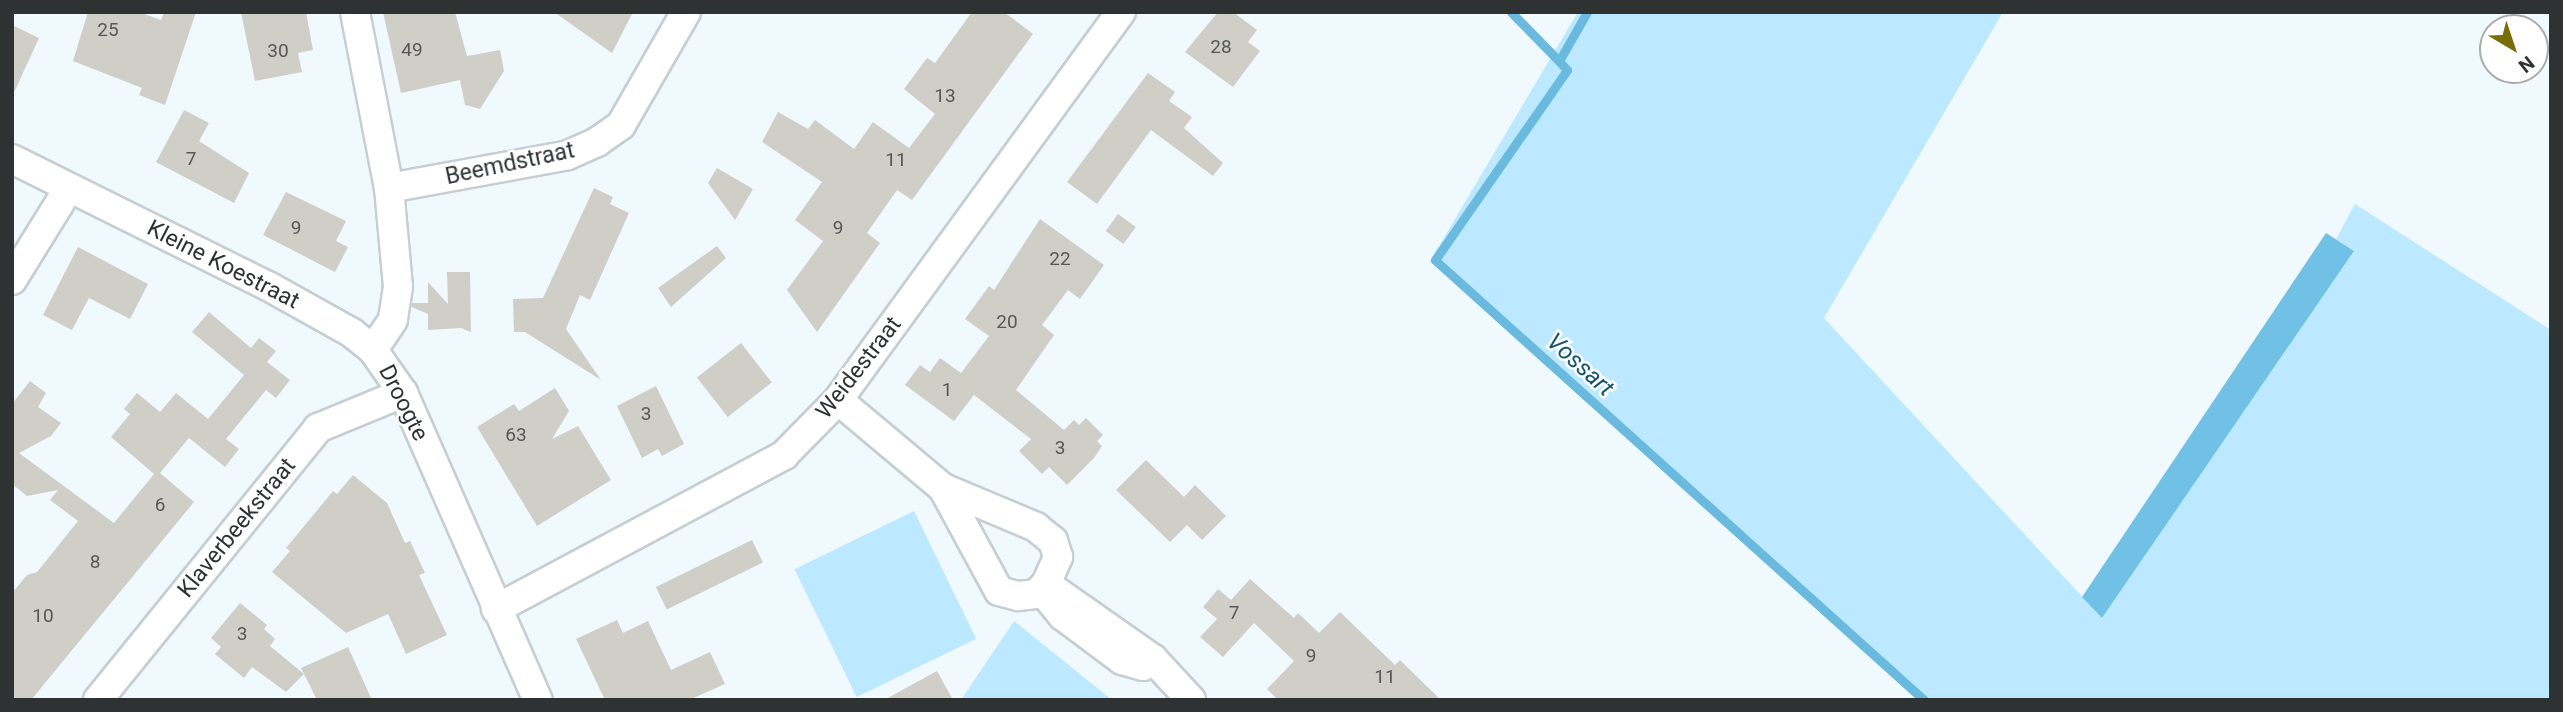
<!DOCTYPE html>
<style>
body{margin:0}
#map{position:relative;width:2563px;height:712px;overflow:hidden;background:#f0f9fd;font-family:Roboto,sans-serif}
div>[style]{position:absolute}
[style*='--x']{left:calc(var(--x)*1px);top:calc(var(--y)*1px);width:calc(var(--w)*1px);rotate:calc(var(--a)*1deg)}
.green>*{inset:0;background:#bce9ff;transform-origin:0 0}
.forest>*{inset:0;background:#70c1e5}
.stream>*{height:9px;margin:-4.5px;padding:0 4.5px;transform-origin:4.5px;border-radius:4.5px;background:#69bade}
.building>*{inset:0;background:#d0cfc7;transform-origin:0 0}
.roads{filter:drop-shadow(2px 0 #c5ced2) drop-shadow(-2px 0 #c5ced2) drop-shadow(0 2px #c5ced2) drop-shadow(0 -2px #c5ced2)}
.street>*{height:28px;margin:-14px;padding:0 14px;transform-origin:14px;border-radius:14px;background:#fff}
span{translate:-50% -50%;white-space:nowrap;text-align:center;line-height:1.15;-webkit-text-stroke:5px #fff;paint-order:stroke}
.number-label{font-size:19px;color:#565958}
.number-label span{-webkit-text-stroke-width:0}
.street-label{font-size:23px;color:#2e3233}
.water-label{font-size:24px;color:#13556e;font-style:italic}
.frame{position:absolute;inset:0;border:14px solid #2e3233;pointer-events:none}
.north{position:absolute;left:2479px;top:14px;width:70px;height:70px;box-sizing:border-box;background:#fff;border:2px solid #abadad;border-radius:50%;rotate:141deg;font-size:19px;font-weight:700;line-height:28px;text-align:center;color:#2e3233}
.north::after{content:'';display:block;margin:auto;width:24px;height:32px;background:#796d09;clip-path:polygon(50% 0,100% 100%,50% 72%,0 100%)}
</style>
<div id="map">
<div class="green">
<div style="clip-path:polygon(1578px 12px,2003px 12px,1824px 318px,2102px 618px,2354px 251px,2336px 239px,2355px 204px,2551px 330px,2551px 700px,1918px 700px,1430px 261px)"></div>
<div style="left:914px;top:511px;width:142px;height:133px;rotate:64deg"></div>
<div style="clip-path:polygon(1014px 621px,1112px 700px,961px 700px)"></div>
</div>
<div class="forest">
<div style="clip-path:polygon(2326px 233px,2354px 251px,2102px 618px,2082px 597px)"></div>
</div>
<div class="stream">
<div style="--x:1511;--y:12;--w:69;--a:45.6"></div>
<div style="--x:1587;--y:12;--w:56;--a:119.7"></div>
<div style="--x:1559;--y:61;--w:12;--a:48"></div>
<div style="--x:1567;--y:70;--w:231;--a:124.8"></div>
<div style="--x:1435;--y:260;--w:658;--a:41.98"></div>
</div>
<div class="building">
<div style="clip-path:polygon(88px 12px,139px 12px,161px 20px,164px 12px,196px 12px,165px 105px,139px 95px,142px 88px,73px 61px)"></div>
<div style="clip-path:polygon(241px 12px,306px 12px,313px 50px,298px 53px,302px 72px,255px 81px)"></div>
<div style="clip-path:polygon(383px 12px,455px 12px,467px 56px,500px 50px,504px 71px,480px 109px,465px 105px,460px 80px,401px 93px)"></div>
<div style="clip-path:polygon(554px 12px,633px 12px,612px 53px)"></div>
<div style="clip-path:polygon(972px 12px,1004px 12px,1033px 34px,912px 200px,897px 190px,867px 233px,880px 243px,817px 332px,787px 290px,823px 241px,795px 220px,822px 182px,762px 142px,778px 112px,808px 129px,815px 120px,854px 149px,873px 122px,909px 148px,935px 114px,904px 89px,927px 58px,935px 63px)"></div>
<div style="clip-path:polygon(1218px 12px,1233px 12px,1257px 30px,1248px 42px,1260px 51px,1233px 87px,1185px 52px)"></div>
<div style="clip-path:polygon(12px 25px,39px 38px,12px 97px)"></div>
<div style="clip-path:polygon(1148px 73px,1175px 92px,1169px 101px,1192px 117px,1184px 128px,1223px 163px,1213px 176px,1151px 130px,1097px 204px,1067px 182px)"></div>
<div style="clip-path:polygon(184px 110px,209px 123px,199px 141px,249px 173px,234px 203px,156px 162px)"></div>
<div style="clip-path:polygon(717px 168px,753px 189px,735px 220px,708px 183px)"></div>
<div style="clip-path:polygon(594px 188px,613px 197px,610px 204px,629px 213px,590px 300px,580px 295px,566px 329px,601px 380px,525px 332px,514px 332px,513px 299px,543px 298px)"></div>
<div style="clip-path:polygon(286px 192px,346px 221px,336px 241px,348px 247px,335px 272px,263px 235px)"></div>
<div style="left:1118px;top:214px;width:22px;height:21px;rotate:36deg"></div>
<div style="clip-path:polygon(1040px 219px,1104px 265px,1080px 299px,1068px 290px,1042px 325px,1054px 335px,1016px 390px,1064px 430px,1074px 420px,1079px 425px,1086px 418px,1103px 435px,1097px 441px,1102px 446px,1094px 458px,1067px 485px,1049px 467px,1042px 474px,1019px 451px,1031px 439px,974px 395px,954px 421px,905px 385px,920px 365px,930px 372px,940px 358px,961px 373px,989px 336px,965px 319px,989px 286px,994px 290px)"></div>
<div style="clip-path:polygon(717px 246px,726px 258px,671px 307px,658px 288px)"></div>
<div style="clip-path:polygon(78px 247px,148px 284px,130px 319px,89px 298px,72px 330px,43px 315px)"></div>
<div style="clip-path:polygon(447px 272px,470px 272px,471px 332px,461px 328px,428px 330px,428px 314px,412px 307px,412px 303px,428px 303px,428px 282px,448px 304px)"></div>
<div style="clip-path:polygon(209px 312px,251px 348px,259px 338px,276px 351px,267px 362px,290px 380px,276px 398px,266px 390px,226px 439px,239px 449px,225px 467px,189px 438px,160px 473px,194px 502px,31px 700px,12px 700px,12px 593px,27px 575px,37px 572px,78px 521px,50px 500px,58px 490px,27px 496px,12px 484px,12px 404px,30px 381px,46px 393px,38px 407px,61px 423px,51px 436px,19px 453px,114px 523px,154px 474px,111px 437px,130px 414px,124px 409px,137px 393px,160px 412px,176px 393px,208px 419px,244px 375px,192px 332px)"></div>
<div style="left:741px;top:343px;width:50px;height:56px;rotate:52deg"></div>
<div style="clip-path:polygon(656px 386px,684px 444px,662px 456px,658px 449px,642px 458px,617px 406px)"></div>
<div style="clip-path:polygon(555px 388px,569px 411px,552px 439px,578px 426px,611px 480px,537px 526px,477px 427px,514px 404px,519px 411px)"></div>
<div style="clip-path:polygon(1146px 460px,1184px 497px,1195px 485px,1226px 516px,1202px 540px,1187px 525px,1170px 542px,1116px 490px)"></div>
<div style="clip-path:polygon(353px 475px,387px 503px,405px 543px,410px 541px,425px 573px,419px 575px,447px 635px,406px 654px,388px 614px,346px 633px,272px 572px,290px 551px,286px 548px,333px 491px,337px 494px)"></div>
<div style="left:752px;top:540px;width:25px;height:107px;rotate:64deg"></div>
<div style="clip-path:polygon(1250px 579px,1294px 618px,1298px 613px,1319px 633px,1340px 612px,1395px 665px,1400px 660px,1441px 700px,1278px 700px,1267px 689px,1294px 661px,1254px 623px,1223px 657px,1200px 637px,1217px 619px,1203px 607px,1218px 589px,1231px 600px)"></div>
<div style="clip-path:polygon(240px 603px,267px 625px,264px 629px,275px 639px,270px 646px,304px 674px,286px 692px,252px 667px,244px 678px,215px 654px,221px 647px,211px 638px)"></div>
<div style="clip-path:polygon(617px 620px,623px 633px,648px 621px,671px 670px,710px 652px,725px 684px,689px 700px,605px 700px,576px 639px)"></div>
<div style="clip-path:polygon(348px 647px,372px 700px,317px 700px,301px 668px)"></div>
<div style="clip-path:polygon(937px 671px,953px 700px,884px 700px)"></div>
</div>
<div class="roads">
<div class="street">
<div style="--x:355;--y:12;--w:179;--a:79.1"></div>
<div style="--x:389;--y:188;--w:99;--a:84.8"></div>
<div style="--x:398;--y:287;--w:33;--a:99"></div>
<div style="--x:393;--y:320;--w:36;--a:124"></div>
<div style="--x:373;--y:350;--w:52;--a:55.1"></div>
<div style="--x:403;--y:393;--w:335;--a:66.3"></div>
<div style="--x:12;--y:159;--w:286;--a:26.4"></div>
<div style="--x:268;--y:286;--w:96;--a:29.2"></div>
<div style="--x:352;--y:333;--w:27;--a:39"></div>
<div style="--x:389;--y:188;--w:182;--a:-10.4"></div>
<div style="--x:568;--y:155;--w:32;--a:-24"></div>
<div style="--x:597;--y:142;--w:29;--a:-35"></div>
<div style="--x:621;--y:125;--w:130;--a:-60.1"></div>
<div style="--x:12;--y:280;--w:108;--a:-58.2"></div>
<div style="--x:838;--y:400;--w:137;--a:40"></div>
<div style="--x:943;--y:488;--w:117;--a:61.5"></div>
<div style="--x:999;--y:591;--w:20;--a:15"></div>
<div style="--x:1018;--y:596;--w:18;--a:-6"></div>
<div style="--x:1036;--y:594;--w:14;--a:-45"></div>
<div style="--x:1046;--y:584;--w:30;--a:-66"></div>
<div style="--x:1058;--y:557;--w:17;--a:-107"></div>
<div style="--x:1053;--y:541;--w:22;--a:-141"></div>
<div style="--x:1036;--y:527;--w:101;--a:-157.2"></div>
<div style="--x:1046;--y:584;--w:131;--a:35"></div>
<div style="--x:1153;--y:659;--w:56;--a:47.2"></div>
<div style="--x:1046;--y:584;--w:15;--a:79"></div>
<div style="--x:1049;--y:599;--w:22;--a:51"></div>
<div style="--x:1063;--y:616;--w:74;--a:36.7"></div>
<div style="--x:1122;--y:660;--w:22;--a:16"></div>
<div style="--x:1143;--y:666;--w:12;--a:-35"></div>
<div style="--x:496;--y:609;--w:327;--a:-28.1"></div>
<div style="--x:784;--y:455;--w:77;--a:-45.5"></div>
<div style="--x:838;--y:400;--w:480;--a:-53.9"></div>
<div style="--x:98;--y:700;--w:350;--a:-51"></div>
<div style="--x:318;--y:428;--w:92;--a:-22.4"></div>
</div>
</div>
<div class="number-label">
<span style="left:108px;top:30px">25</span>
<span style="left:1221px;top:47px">28</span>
<span style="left:412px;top:50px">49</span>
<span style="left:278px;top:51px">30</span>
<span style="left:945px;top:96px">13</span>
<span style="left:191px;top:159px">7</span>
<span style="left:896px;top:160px">11</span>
<span style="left:296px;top:228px">9</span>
<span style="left:838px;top:228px">9</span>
<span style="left:1060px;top:259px">22</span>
<span style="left:1007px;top:322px">20</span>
<span style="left:947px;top:390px">1</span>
<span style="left:646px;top:414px">3</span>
<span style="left:516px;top:435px">63</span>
<span style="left:1060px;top:448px">3</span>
<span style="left:160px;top:505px">6</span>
<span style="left:95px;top:562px">8</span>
<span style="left:1234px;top:613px">7</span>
<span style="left:43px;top:616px">10</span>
<span style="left:242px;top:634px">3</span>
<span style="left:1311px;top:656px">9</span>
<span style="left:1385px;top:677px">11</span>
</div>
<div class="street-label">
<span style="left:510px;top:164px;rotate:-12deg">Beemdstraat</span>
<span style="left:223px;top:265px;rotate:27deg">Kleine Koestraat</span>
<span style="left:859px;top:368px;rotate:-52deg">Weidestraat</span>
<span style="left:403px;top:403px;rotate:63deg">Droogte</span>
<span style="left:237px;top:528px;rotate:-51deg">Klaverbeekstraat</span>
</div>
<div class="water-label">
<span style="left:1580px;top:365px;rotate:42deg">Vossart</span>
</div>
<div class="frame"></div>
<div class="north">N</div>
</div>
